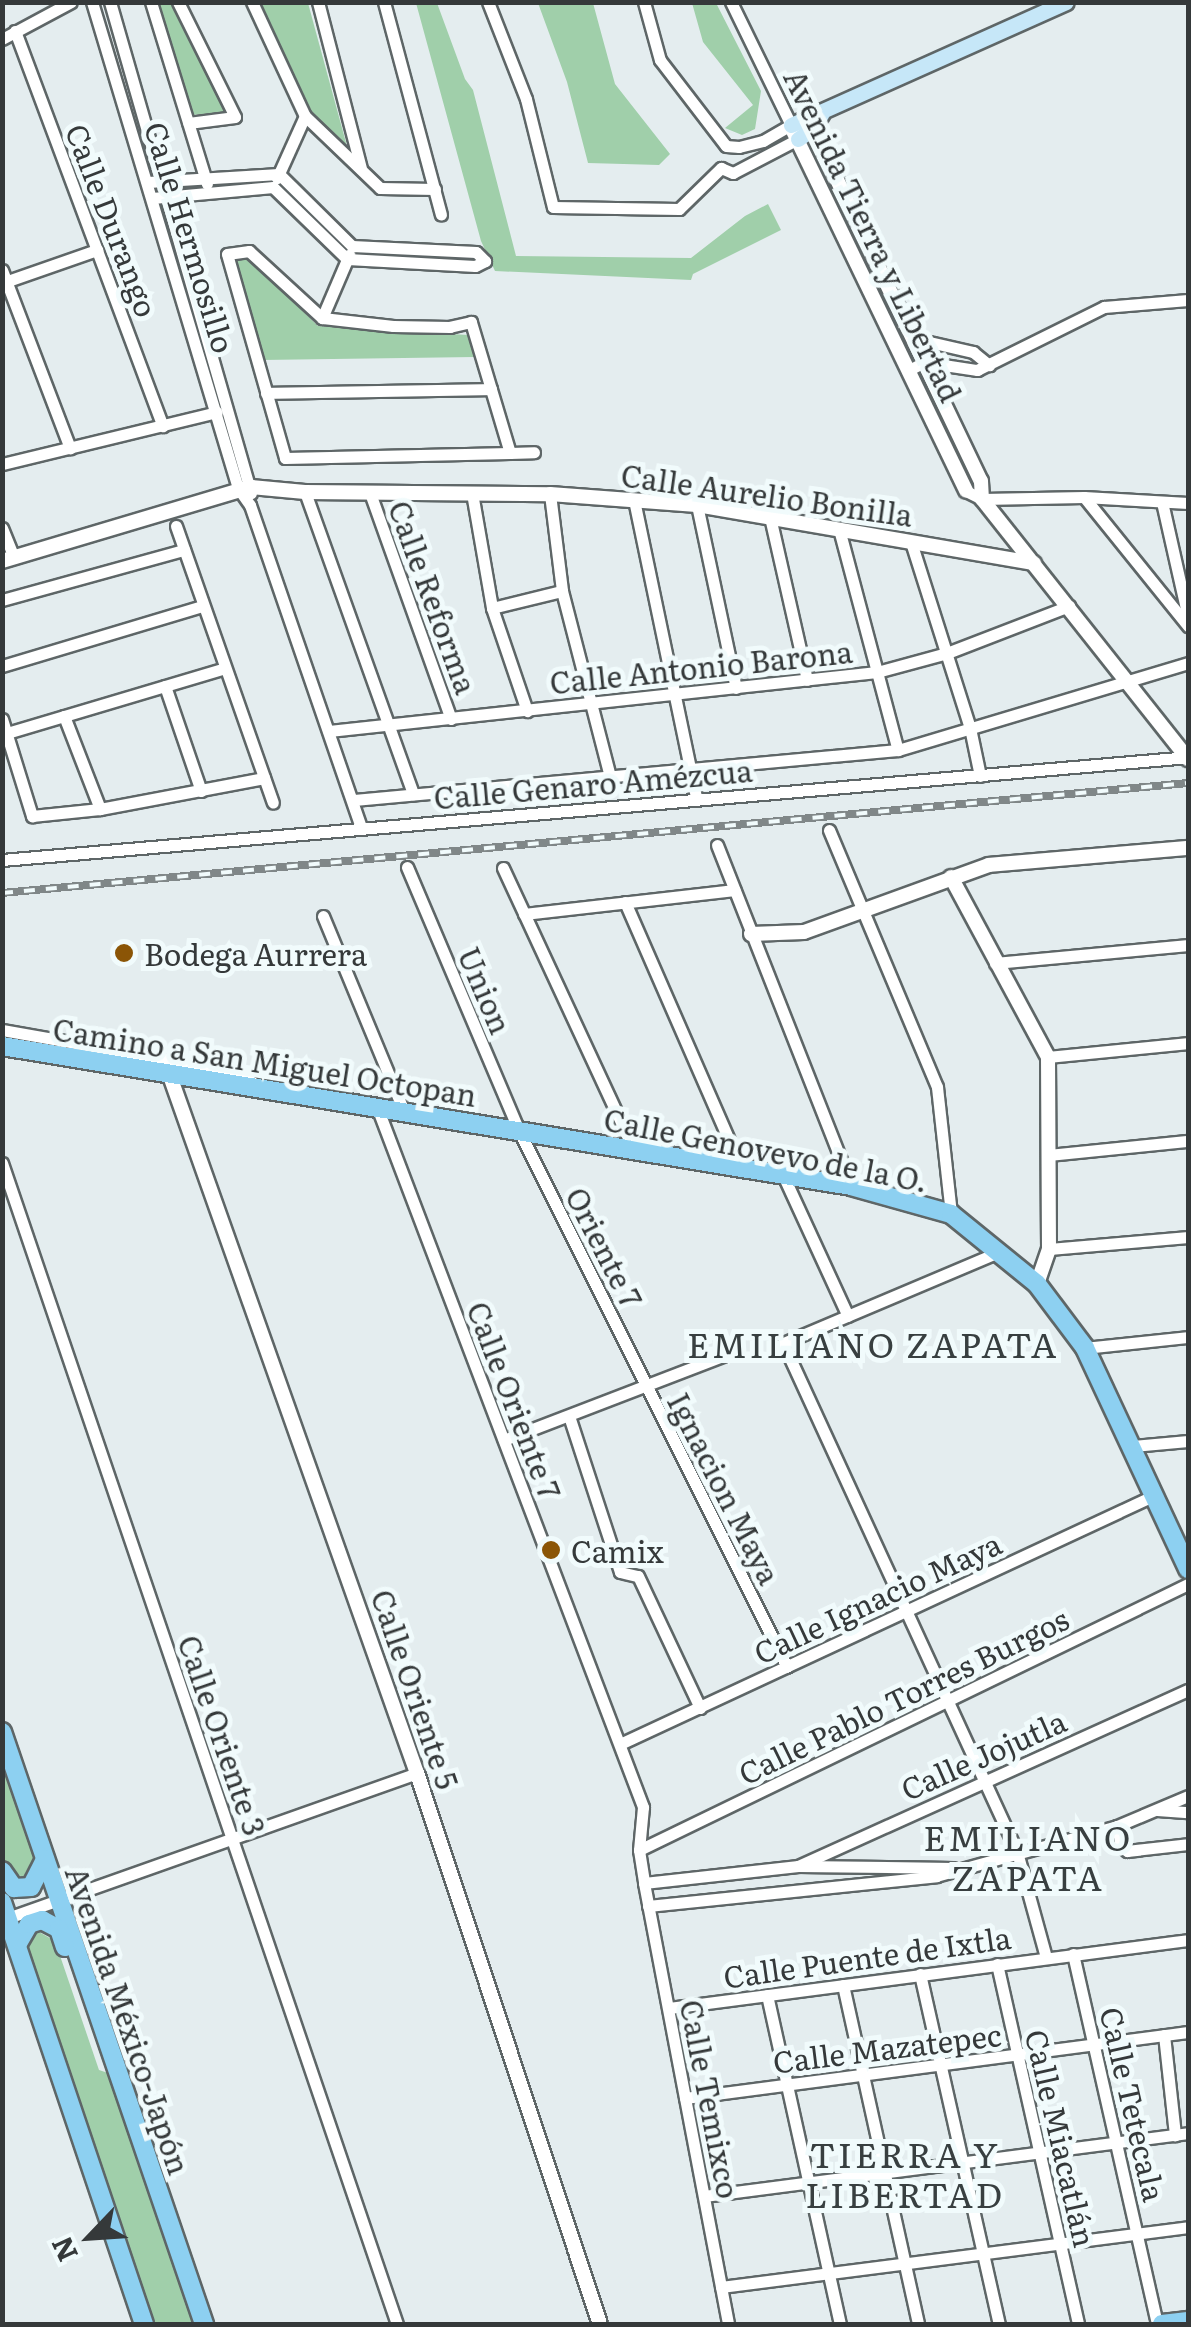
<!DOCTYPE html>
<meta charset="utf-8">
<style>
body{margin:0}
#map{position:relative;width:1191px;height:2327px;overflow:hidden;background:#e4edef;font-family:Literata,serif}
div>[style]{position:absolute}
[style*='--x']{left:calc(var(--x)*1px);top:calc(var(--y)*1px);width:calc(var(--w)*1px);rotate:calc(var(--a)*1deg)}
.green>*{inset:0;background:#a0cfaa}
.roads{filter:drop-shadow(2px 0 #5e6667) drop-shadow(-2px 0 #5e6667) drop-shadow(0 2px #5e6667) drop-shadow(0 -2px #5e6667)}
.minor>*{height:11px;margin:-5.5px;padding:0 5.5px;transform-origin:5.5px;border-radius:5.5px;background:#fff}
.tertiary>*{height:14px;margin:-7px;padding:0 7px;transform-origin:7px;border-radius:7px;background:#fff}
.secondary>*{height:15px;margin:-7.5px;padding:0 7.5px;transform-origin:7.5px;border-radius:7.5px;background:#c6e7f8}
.primary>*{height:18px;margin:-9px;padding:0 9px;transform-origin:9px;border-radius:9px;background:#8dd0f1}
.rail>*{height:8px;margin-top:-4px;transform-origin:0;background:repeating-linear-gradient(90deg,#f1fbfc 0 11px,#808788 0 22px);box-sizing:border-box;border-block:2px solid #808788}
.dots>*{width:28px;height:28px;translate:-50% -50%;box-sizing:border-box;border:5px solid #f1fbfc;border-radius:50%}
span{translate:-50% -50%;white-space:nowrap;text-align:center;line-height:1.15;-webkit-text-stroke:10px #f1fbfc;paint-order:stroke}
.street-label{font-size:30px;color:#35393a}
.poi-label{font-size:30px;color:#35393a}
.left{translate:0 -50%;text-align:left}
.quarter-label{font-size:35px;color:#383f40;letter-spacing:2.5px}
.frame{position:absolute;inset:0;border:5px solid #35393a;pointer-events:none}
.north{position:absolute;left:40px;top:2187px;width:100px;height:100px;-webkit-text-stroke:8px #f1fbfc;paint-order:stroke;rotate:245deg;font-size:28px;font-weight:700;line-height:40px;text-align:center;color:#35393a}
.north::after{content:'';display:block;margin:auto;width:35px;height:45px;background:#35393a;clip-path:polygon(50% 0,100% 100%,50% 72%,0 100%)}
</style>
<div id="map">
<div class="green">
<div style="clip-path:polygon(156px 3px,173px 3px,227px 112px,192px 115px)"></div>
<div style="clip-path:polygon(258px 3px,308px 3px,348px 150px,310px 114px)"></div>
<div style="clip-path:polygon(416px 3px,437px 3px,465px 79px,473px 90px,516px 256px,691px 258px,745px 216px,768px 204px,781px 230px,693px 274px,691px 280px,495px 271px,481px 241px)"></div>
<div style="clip-path:polygon(538px 3px,593px 3px,615px 84px,670px 154px,659px 165px,588px 163px,567px 82px)"></div>
<div style="clip-path:polygon(692px 3px,716px 3px,761px 91px,755px 129px,742px 135px,725px 128px,753px 105px,703px 42px)"></div>
<div style="clip-path:polygon(249px 259px,318px 326px,468px 335px,474px 357px,262px 360px,235px 260px)"></div>
<div style="clip-path:polygon(2px 1761px,35px 1857px,27px 1876px,22px 1877px,7px 1867px,3px 1854px)"></div>
<div style="clip-path:polygon(39px 1932px,55px 1941px,99px 2070px,108px 2073px,194px 2324px,153px 2324px,26px 1947px,33px 1934px)"></div>
</div>
<div class="roads">
<div class="minor">
<div style="--x:92;--y:2;--w:507;--a:73.28"></div>
<div style="--x:238;--y:488;--w:21;--a:55"></div>
<div style="--x:250;--y:505;--w:342;--a:71"></div>
<div style="--x:110;--y:2;--w:511;--a:73.98"></div>
<div style="--x:151;--y:2;--w:190;--a:72.9"></div>
<div style="--x:178;--y:2;--w:128;--a:63.6"></div>
<div style="--x:235;--y:117;--w:47;--a:172.7"></div>
<div style="--x:252;--y:2;--w:126;--a:65.1"></div>
<div style="--x:305;--y:116;--w:104;--a:43.8"></div>
<div style="--x:380;--y:188;--w:55;--a:1"></div>
<div style="--x:318;--y:2;--w:171;--a:75.5"></div>
<div style="--x:384;--y:2;--w:220;--a:75"></div>
<div style="--x:488;--y:2;--w:104;--a:68.6"></div>
<div style="--x:526;--y:99;--w:111;--a:76"></div>
<div style="--x:553;--y:207;--w:126;--a:0.9"></div>
<div style="--x:679;--y:209;--w:59;--a:-44.3"></div>
<div style="--x:644;--y:2;--w:60;--a:74.6"></div>
<div style="--x:660;--y:60;--w:108;--a:52.5"></div>
<div style="--x:726;--y:146;--w:13;--a:4"></div>
<div style="--x:739;--y:147;--w:25;--a:-14"></div>
<div style="--x:763;--y:141;--w:32;--a:-30"></div>
<div style="--x:791;--y:125;--w:137;--a:-116"></div>
<div style="--x:15;--y:31;--w:422;--a:69.5"></div>
<div style="--x:2;--y:39;--w:78;--a:-28.2"></div>
<div style="--x:721;--y:168;--w:13;--a:23"></div>
<div style="--x:733;--y:173;--w:73;--a:-27.6"></div>
<div style="--x:277;--y:178;--w:68;--a:-65.7"></div>
<div style="--x:148;--y:182;--w:131;--a:-3.5"></div>
<div style="--x:279;--y:174;--w:103;--a:44.6"></div>
<div style="--x:352;--y:246;--w:124;--a:2.8"></div>
<div style="--x:476;--y:252;--w:13;--a:45"></div>
<div style="--x:485;--y:261;--w:11;--a:153"></div>
<div style="--x:475;--y:266;--w:128;--a:-176.9"></div>
<div style="--x:347;--y:259;--w:103;--a:-135.8"></div>
<div style="--x:273;--y:187;--w:121;--a:174.8"></div>
<div style="--x:2;--y:270;--w:191;--a:69.1"></div>
<div style="--x:2;--y:283;--w:101;--a:-19.2"></div>
<div style="--x:322;--y:318;--w:69;--a:-66.8"></div>
<div style="--x:912;--y:338;--w:63;--a:12.9"></div>
<div style="--x:973;--y:352;--w:21;--a:39"></div>
<div style="--x:909;--y:370;--w:17;--a:-28"></div>
<div style="--x:924;--y:362;--w:54;--a:8.6"></div>
<div style="--x:977;--y:370;--w:142;--a:-26.4"></div>
<div style="--x:1104;--y:307;--w:84;--a:-4.8"></div>
<div style="--x:266;--y:393;--w:225;--a:-1"></div>
<div style="--x:510;--y:453;--w:137;--a:-106.6"></div>
<div style="--x:471;--y:322;--w:22;--a:167"></div>
<div style="--x:450;--y:327;--w:57;--a:-179"></div>
<div style="--x:393;--y:326;--w:71;--a:-173.6"></div>
<div style="--x:322;--y:318;--w:99;--a:-137.5"></div>
<div style="--x:249;--y:251;--w:22;--a:172"></div>
<div style="--x:227;--y:254;--w:212;--a:74.1"></div>
<div style="--x:285;--y:458;--w:225;--a:-1.3"></div>
<div style="--x:510;--y:453;--w:24;--a:-2"></div>
<div style="--x:2;--y:464;--w:221;--a:-13.6"></div>
<div style="--x:966;--y:491;--w:18;--a:27"></div>
<div style="--x:982;--y:499;--w:102;--a:-1.1"></div>
<div style="--x:1084;--y:497;--w:104;--a:3.3"></div>
<div style="--x:305;--y:492;--w:321;--a:70.3"></div>
<div style="--x:370;--y:493;--w:240;--a:70.3"></div>
<div style="--x:472;--y:493;--w:117;--a:80.1"></div>
<div style="--x:492;--y:608;--w:109;--a:71.2"></div>
<div style="--x:550;--y:494;--w:98;--a:82.9"></div>
<div style="--x:562;--y:591;--w:191;--a:75.5"></div>
<div style="--x:1084;--y:497;--w:166;--a:51.1"></div>
<div style="--x:634;--y:500;--w:304;--a:78.2"></div>
<div style="--x:1162;--y:502;--w:118;--a:77.3"></div>
<div style="--x:697;--y:505;--w:187;--a:78"></div>
<div style="--x:770;--y:517;--w:167;--a:77.2"></div>
<div style="--x:176;--y:526;--w:293;--a:70.7"></div>
<div style="--x:2;--y:528;--w:32;--a:68"></div>
<div style="--x:839;--y:529;--w:229;--a:75.1"></div>
<div style="--x:911;--y:542;--w:195;--a:72.4"></div>
<div style="--x:970;--y:728;--w:49;--a:78.2"></div>
<div style="--x:2;--y:600;--w:189;--a:-15.4"></div>
<div style="--x:492;--y:608;--w:72;--a:-13.7"></div>
<div style="--x:2;--y:666;--w:209;--a:-16.7"></div>
<div style="--x:165;--y:686;--w:111;--a:71.1"></div>
<div style="--x:64;--y:716;--w:100;--a:68.8"></div>
<div style="--x:2;--y:719;--w:102;--a:72.8"></div>
<div style="--x:32;--y:816;--w:68;--a:-5.9"></div>
<div style="--x:100;--y:809;--w:167;--a:-10.7"></div>
<div style="--x:329;--y:731;--w:551;--a:-6.15"></div>
<div style="--x:877;--y:672;--w:73;--a:-15.2"></div>
<div style="--x:947;--y:653;--w:131;--a:-21.1"></div>
<div style="--x:7;--y:733;--w:227;--a:-16.6"></div>
<div style="--x:354;--y:800;--w:546;--a:-5.25"></div>
<div style="--x:898;--y:750;--w:303;--a:-16.7"></div>
<div style="--x:829;--y:830;--w:279;--a:67.2"></div>
<div style="--x:937;--y:1087;--w:128;--a:83.7"></div>
<div style="--x:717;--y:845;--w:366;--a:68.5"></div>
<div style="--x:2;--y:860;--w:1190;--a:-4.96"></div>
<div style="--x:407;--y:867;--w:287;--a:67"></div>
<div style="--x:519;--y:1131;--w:599;--a:63.43"></div>
<div style="--x:503;--y:868;--w:311;--a:65.1"></div>
<div style="--x:625;--y:902;--w:290;--a:66.4"></div>
<div style="--x:524;--y:914;--w:212;--a:-6.5"></div>
<div style="--x:323;--y:916;--w:212;--a:67.5"></div>
<div style="--x:995;--y:963;--w:194;--a:-5.3"></div>
<div style="--x:2;--y:1030;--w:224;--a:10"></div>
<div style="--x:223;--y:1069;--w:32;--a:24"></div>
<div style="--x:1048;--y:1057;--w:141;--a:-5.7"></div>
<div style="--x:377;--y:1107;--w:749;--a:69.19"></div>
<div style="--x:643;--y:1807;--w:43;--a:95.3"></div>
<div style="--x:639;--y:1850;--w:33;--a:81"></div>
<div style="--x:644;--y:1883;--w:449;--a:79.2"></div>
<div style="--x:1049;--y:1155;--w:140;--a:-5.8"></div>
<div style="--x:2;--y:1163;--w:1226;--a:71.21"></div>
<div style="--x:783;--y:1175;--w:155;--a:65.3"></div>
<div style="--x:1049;--y:1249;--w:140;--a:-4.9"></div>
<div style="--x:1001;--y:1251;--w:237;--a:157.1"></div>
<div style="--x:783;--y:1343;--w:560;--a:65.31"></div>
<div style="--x:1017;--y:1852;--w:109;--a:74.6"></div>
<div style="--x:1085;--y:1348;--w:104;--a:-6.1"></div>
<div style="--x:569;--y:1416;--w:164;--a:71.9"></div>
<div style="--x:620;--y:1572;--w:18;--a:13"></div>
<div style="--x:638;--y:1576;--w:146;--a:64.8"></div>
<div style="--x:504;--y:1440;--w:238;--a:-21"></div>
<div style="--x:1133;--y:1446;--w:55;--a:-5.2"></div>
<div style="--x:620;--y:1744;--w:590;--a:-24.96"></div>
<div style="--x:1157;--y:1810;--w:31;--a:4"></div>
<div style="--x:1117;--y:1826;--w:20;--a:79"></div>
<div style="--x:1121;--y:1846;--w:8;--a:40"></div>
<div style="--x:1127;--y:1851;--w:61;--a:-6.5"></div>
<div style="--x:639;--y:1850;--w:610;--a:-25.85"></div>
<div style="--x:798;--y:1866;--w:428;--a:-24.3"></div>
<div style="--x:644;--y:1883;--w:155;--a:-6.3"></div>
<div style="--x:798;--y:1866;--w:155;--a:0.7"></div>
<div style="--x:648;--y:1906;--w:290;--a:-5.9"></div>
<div style="--x:936;--y:1876;--w:188;--a:-15.4"></div>
<div style="--x:1117;--y:1826;--w:77;--a:-22.9"></div>
<div style="--x:2;--y:1920;--w:440;--a:-19.5"></div>
<div style="--x:1073;--y:1954;--w:379;--a:77.2"></div>
<div style="--x:997;--y:1964;--w:369;--a:77.3"></div>
<div style="--x:920;--y:1974;--w:359;--a:77.3"></div>
<div style="--x:843;--y:1985;--w:347;--a:77.5"></div>
<div style="--x:767;--y:1995;--w:337;--a:77.5"></div>
<div style="--x:669;--y:2008;--w:523;--a:-7.46"></div>
<div style="--x:1164;--y:2035;--w:101;--a:83.7"></div>
<div style="--x:685;--y:2098;--w:507;--a:-7.48"></div>
<div style="--x:704;--y:2196;--w:488;--a:-7.4"></div>
<div style="--x:721;--y:2287;--w:471;--a:-7.3"></div>
</div>
<div class="tertiary">
<div style="--x:809;--y:121;--w:399;--a:64.5"></div>
<div style="--x:981;--y:481;--w:18;--a:87"></div>
<div style="--x:982;--y:499;--w:332;--a:51.6"></div>
<div style="--x:793;--y:131;--w:399;--a:64.3"></div>
<div style="--x:2;--y:561;--w:260;--a:-16.6"></div>
<div style="--x:251;--y:487;--w:54;--a:5.3"></div>
<div style="--x:305;--y:492;--w:245;--a:0.5"></div>
<div style="--x:550;--y:494;--w:147;--a:4.3"></div>
<div style="--x:697;--y:505;--w:342;--a:9.8"></div>
<div style="--x:951;--y:877;--w:204;--a:61.7"></div>
<div style="--x:1048;--y:1057;--w:192;--a:89.7"></div>
<div style="--x:1049;--y:1249;--w:37;--a:109"></div>
<div style="--x:751;--y:934;--w:53;--a:-2.2"></div>
<div style="--x:804;--y:932;--w:197;--a:-19.9"></div>
<div style="--x:989;--y:865;--w:200;--a:-4.9"></div>
<div style="--x:170;--y:1076;--w:739;--a:70.49"></div>
<div style="--x:417;--y:1773;--w:581;--a:71.63"></div>
</div>
<div class="secondary">
<div style="--x:791;--y:125;--w:301;--a:-24.1"></div>
<div style="--x:798;--y:139;--w:19;--a:-36"></div>
<div style="--x:813;--y:128;--w:17;--a:-59"></div>
</div>
<div class="primary">
<div style="--x:2;--y:1046;--w:860;--a:9.36"></div>
<div style="--x:851;--y:1186;--w:104;--a:15.6"></div>
<div style="--x:951;--y:1214;--w:111;--a:39.1"></div>
<div style="--x:1037;--y:1284;--w:80;--a:53.1"></div>
<div style="--x:1085;--y:1348;--w:244;--a:65"></div>
<div style="--x:2;--y:1732;--w:626;--a:71.16"></div>
<div style="--x:2;--y:1871;--w:21;--a:55"></div>
<div style="--x:14;--y:1888;--w:17;--a:-3"></div>
<div style="--x:31;--y:1887;--w:31;--a:-63"></div>
<div style="--x:2;--y:1902;--w:445;--a:71.4"></div>
<div style="--x:17;--y:1945;--w:24;--a:-60"></div>
<div style="--x:29;--y:1924;--w:14;--a:-17"></div>
<div style="--x:42;--y:1920;--w:19;--a:28"></div>
<div style="--x:59;--y:1929;--w:19;--a:72"></div>
<div style="--x:1162;--y:2324;--w:26;--a:-7"></div>
</div>
</div>
<div class="rail">
<div style="--x:2;--y:893;--w:1191;--a:-5.3"></div>
</div>
<div class="dots">
<div style="left:124px;top:953px;background:#8b5506"></div>
<div style="left:551px;top:1550px;background:#8b5506"></div>
</div>
<div class="street-label">
<span style="left:113px;top:220px;rotate:69deg">Calle Durango</span>
<span style="left:874px;top:235px;rotate:64deg">Avenida Tierra y Libertad</span>
<span style="left:191px;top:237px;rotate:73deg">Calle Hermosillo</span>
<span style="left:767px;top:494px;rotate:8deg">Calle Aurelio Bonilla</span>
<span style="left:434px;top:597px;rotate:70deg">Calle Reforma</span>
<span style="left:701px;top:666px;rotate:-6deg">Calle Antonio Barona</span>
<span style="left:593px;top:783px;rotate:-5deg">Calle Genaro Amézcua</span>
<span style="left:486px;top:990px;rotate:67deg">Union</span>
<span style="left:265px;top:1061px;rotate:9deg">Camino a San Miguel Octopan</span>
<span style="left:766px;top:1149px;rotate:11deg">Calle Genovevo de la O.</span>
<span style="left:605px;top:1247px;rotate:63deg">Oriente 7</span>
<span style="left:515px;top:1400px;rotate:69deg">Calle Oriente 7</span>
<span style="left:725px;top:1488px;rotate:63deg">Ignacion Maya</span>
<span style="left:877px;top:1597px;rotate:-25deg">Calle Ignacio Maya</span>
<span style="left:416px;top:1689px;rotate:71deg">Calle Oriente 5</span>
<span style="left:903px;top:1695px;rotate:-26deg">Calle Pablo Torres Burgos</span>
<span style="left:223px;top:1735px;rotate:71deg">Calle Oriente 3</span>
<span style="left:983px;top:1754px;rotate:-24deg">Calle Jojutla</span>
<span style="left:867px;top:1956px;rotate:-8deg">Calle Puente de Ixtla</span>
<span style="left:129px;top:2020px;rotate:71deg">Avenida México-Japón</span>
<span style="left:887px;top:2047px;rotate:-7deg">Calle Mazatepec</span>
<span style="left:711px;top:2099px;rotate:79deg">Calle Temixco</span>
<span style="left:1134px;top:2104px;rotate:77deg">Calle Tetecala</span>
<span style="left:1062px;top:2138px;rotate:77deg">Calle Miacatlán</span>
</div>
<div class="poi-label">
<span class="left" style="left:144px;top:953px">Bodega Aurrera</span>
<span class="left" style="left:571px;top:1550px">Camix</span>
</div>
<div class="quarter-label">
<span style="left:873px;top:1343px">EMILIANO ZAPATA</span>
<span style="left:1028px;top:1856px">EMILIANO<br>ZAPATA</span>
<span style="left:905px;top:2173px">TIERRA Y<br>LIBERTAD</span>
</div>
<div class="frame"></div>
<div class="north">N</div>
</div>
